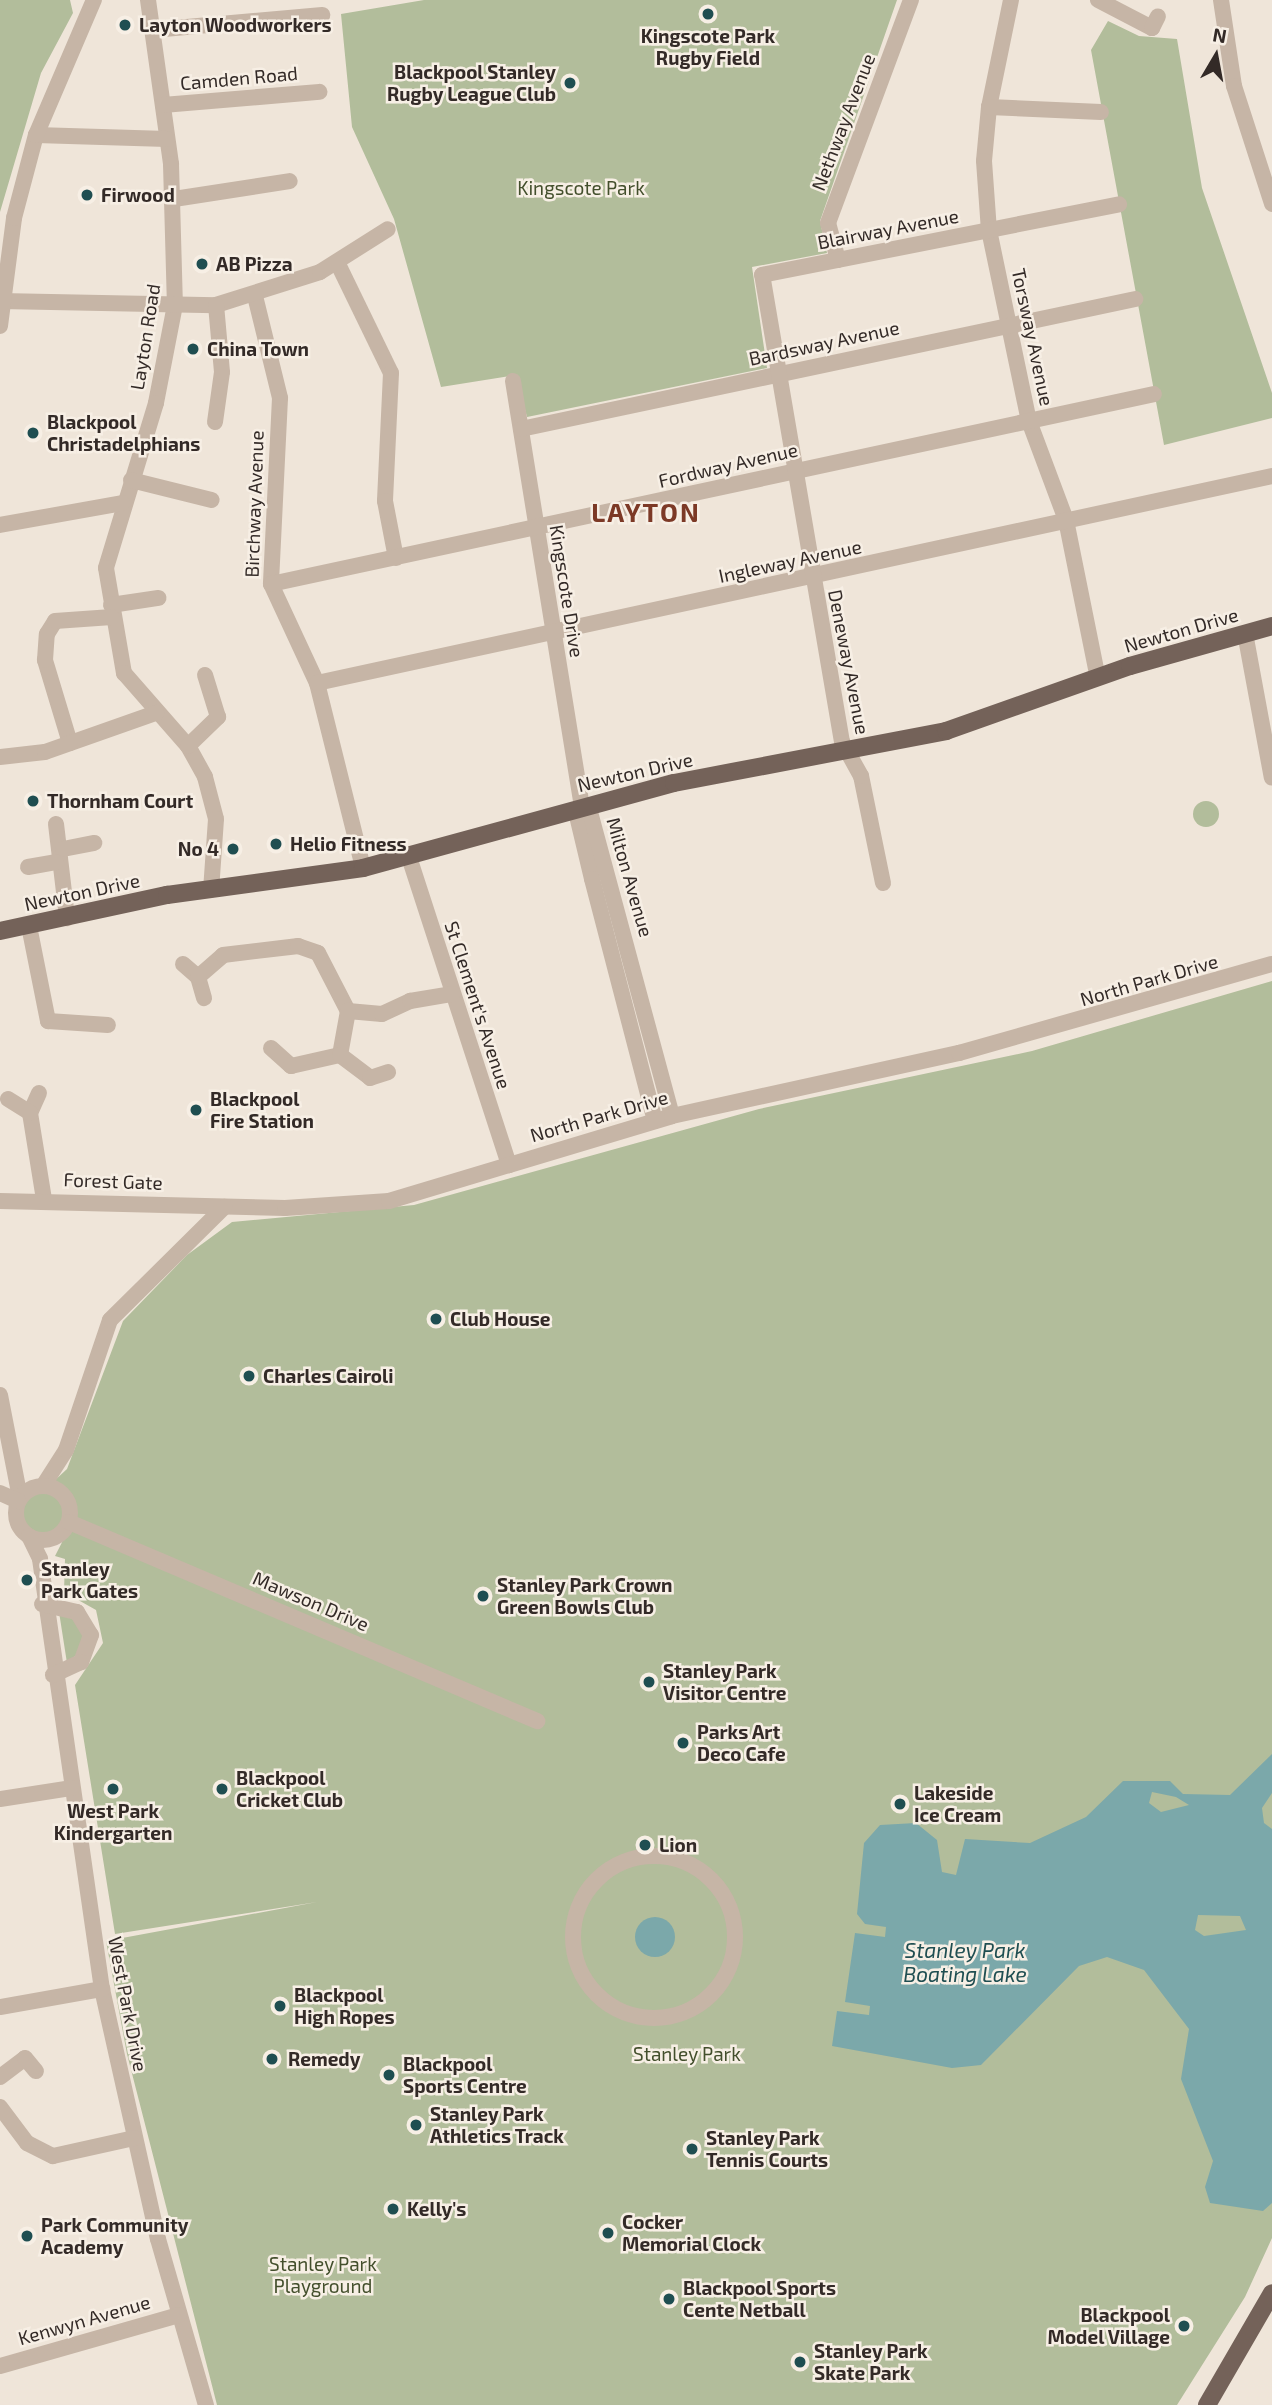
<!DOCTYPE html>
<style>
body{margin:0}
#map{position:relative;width:1272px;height:2405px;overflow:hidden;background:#efe5d9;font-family:"Exo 2",sans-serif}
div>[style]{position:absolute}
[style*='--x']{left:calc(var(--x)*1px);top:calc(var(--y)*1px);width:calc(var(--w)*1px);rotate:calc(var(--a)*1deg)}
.green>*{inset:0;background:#b2bd9b}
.round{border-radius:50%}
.water>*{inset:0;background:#7ba8aa}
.minor>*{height:16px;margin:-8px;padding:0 8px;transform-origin:8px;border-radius:8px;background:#c6b5a6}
.minor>.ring{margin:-8px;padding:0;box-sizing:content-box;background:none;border:16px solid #c6b5a6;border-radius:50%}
.major>*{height:18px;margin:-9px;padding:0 9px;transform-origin:9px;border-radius:9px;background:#746259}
.dots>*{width:19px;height:19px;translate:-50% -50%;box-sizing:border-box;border:4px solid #f7efe5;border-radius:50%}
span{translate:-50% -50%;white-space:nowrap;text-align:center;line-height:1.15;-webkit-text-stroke:5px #f7efe5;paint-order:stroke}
.poi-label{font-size:19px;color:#332a27;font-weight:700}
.left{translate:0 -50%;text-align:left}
.right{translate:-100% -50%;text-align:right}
.street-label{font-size:19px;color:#332a27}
.park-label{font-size:19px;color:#434f2c}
.water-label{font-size:21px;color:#1f4e51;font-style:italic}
.district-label{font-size:26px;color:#7c3926;font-weight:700;letter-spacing:2px}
.north{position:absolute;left:1181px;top:21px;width:70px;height:70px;-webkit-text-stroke:5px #f7efe5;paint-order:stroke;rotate:10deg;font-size:19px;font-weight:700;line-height:28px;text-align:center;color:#332a27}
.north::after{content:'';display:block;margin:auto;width:24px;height:32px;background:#332a27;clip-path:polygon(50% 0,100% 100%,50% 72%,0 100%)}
</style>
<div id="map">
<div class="green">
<div style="clip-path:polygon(0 0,70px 0,73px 13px,41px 73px,0 212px)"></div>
<div style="clip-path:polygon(424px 0,897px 0,820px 221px,827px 253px,752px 267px,767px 368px,527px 417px,516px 375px,441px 387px,394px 219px,352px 127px,341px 14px)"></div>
<div style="clip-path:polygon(1108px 21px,1139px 36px,1177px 39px,1202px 188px,1272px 393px,1272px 418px,1164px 445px,1091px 50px)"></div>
<div class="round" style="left:1193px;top:801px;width:26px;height:26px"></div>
<div style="clip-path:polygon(1272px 981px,1272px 2238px,1245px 2297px,1177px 2405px,217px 2405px,127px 2054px,106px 1941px,317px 1902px,115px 1934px,75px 1685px,103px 1643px,96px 1610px,64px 1592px,65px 1559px,55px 1556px,75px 1517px,52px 1483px,67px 1469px,123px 1321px,187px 1255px,232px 1222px,414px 1205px,759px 1109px,1032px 1051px)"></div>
<div class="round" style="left:21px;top:1492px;width:44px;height:44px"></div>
<div style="clip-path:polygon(65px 1611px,83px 1630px,81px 1651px,67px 1663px,59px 1612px)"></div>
</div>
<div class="water">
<div style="clip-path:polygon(evenodd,1272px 1754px,1272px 1793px,1262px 1808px,1264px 1823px,1272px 1829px,1272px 2203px,1263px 2211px,1210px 2203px,1205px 2187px,1213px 2161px,1181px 2079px,1189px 2029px,1144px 1970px,1107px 1957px,1079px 1966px,981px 2065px,952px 2068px,832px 2046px,837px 2011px,869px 2015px,870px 2006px,845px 2002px,855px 1933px,885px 1937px,886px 1927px,865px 1924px,857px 1914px,864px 1843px,880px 1825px,916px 1823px,937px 1840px,942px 1872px,956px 1875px,965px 1839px,1030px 1843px,1086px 1817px,1123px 1781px,1170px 1781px,1183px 1794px,1230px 1795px,1272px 1754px,1152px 1792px,1176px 1797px,1189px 1805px,1161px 1812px,1149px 1803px,1152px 1792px,1272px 1754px,1198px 1915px,1240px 1916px,1246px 1930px,1204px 1936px,1195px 1930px,1198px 1915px)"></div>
<div class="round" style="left:635px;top:1917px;width:40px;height:40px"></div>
</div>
<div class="minor">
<div style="--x:148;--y:0;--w:166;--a:82"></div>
<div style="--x:171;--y:164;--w:141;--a:88.4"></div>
<div style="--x:175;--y:305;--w:100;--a:101"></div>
<div style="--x:156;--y:403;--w:172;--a:106.9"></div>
<div style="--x:106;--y:568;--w:107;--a:80.3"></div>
<div style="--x:124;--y:673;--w:97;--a:48.8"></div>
<div style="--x:188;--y:746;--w:35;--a:61"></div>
<div style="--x:205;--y:777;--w:43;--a:75.3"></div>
<div style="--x:216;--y:819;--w:71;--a:94"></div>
<div style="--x:1011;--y:0;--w:109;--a:101.6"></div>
<div style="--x:989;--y:107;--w:54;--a:95.3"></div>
<div style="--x:984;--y:161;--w:69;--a:85.9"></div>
<div style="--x:989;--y:230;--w:195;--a:78.2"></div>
<div style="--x:1029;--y:421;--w:106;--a:69.5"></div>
<div style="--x:1066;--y:520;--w:161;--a:78.6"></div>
<div style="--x:1098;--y:0;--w:61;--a:27.4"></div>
<div style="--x:1152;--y:28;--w:13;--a:-63"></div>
<div style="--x:1221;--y:0;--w:87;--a:81.4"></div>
<div style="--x:1234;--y:86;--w:124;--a:72.1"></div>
<div style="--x:153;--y:30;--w:170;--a:-5.1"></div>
<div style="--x:163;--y:105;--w:157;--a:-4.8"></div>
<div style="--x:989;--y:107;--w:112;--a:2.6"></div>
<div style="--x:36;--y:135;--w:131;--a:1.7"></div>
<div style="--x:174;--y:199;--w:117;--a:-8.8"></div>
<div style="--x:838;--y:260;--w:38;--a:-105"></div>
<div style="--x:828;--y:223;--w:238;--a:-69.6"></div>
<div style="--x:338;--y:264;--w:121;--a:64.1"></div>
<div style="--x:391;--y:373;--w:128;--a:92.7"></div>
<div style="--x:385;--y:501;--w:58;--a:79.1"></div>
<div style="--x:255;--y:296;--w:105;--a:76.2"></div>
<div style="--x:280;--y:398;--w:186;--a:92.8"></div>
<div style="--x:271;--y:584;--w:109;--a:65.1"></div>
<div style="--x:317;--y:683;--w:191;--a:76"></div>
<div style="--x:0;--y:301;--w:216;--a:1.1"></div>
<div style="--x:216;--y:305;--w:109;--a:-17.6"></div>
<div style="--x:320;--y:272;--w:80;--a:-32.3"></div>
<div style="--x:0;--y:326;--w:109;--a:-82.6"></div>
<div style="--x:14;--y:218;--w:86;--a:-75.2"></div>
<div style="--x:36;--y:135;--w:147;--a:-66.8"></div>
<div style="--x:513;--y:381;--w:431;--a:80.8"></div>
<div style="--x:215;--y:422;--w:50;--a:-82"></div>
<div style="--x:222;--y:372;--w:67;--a:-95.1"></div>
<div style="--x:521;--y:429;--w:628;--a:-11.95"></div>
<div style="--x:131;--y:480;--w:83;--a:13.9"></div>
<div style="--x:0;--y:525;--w:124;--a:-10.2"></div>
<div style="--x:271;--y:584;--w:903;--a:-12.14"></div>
<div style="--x:111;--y:605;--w:48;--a:-8.5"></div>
<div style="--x:1245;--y:633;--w:147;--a:79.5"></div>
<div style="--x:317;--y:683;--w:977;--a:-12.23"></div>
<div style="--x:70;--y:743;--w:87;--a:-106.8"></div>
<div style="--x:45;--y:660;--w:26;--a:-86"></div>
<div style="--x:47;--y:634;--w:15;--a:-58"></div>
<div style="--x:55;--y:621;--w:57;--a:-4"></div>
<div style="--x:188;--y:746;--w:42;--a:-44"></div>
<div style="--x:218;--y:717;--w:44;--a:-107.2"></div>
<div style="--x:0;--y:757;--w:45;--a:-6.3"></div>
<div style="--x:45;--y:752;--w:118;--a:-19.4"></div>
<div style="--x:582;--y:806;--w:11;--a:117"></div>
<div style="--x:577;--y:816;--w:65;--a:76.6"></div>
<div style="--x:592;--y:879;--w:250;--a:75.4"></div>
<div style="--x:582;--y:806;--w:10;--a:37"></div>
<div style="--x:590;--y:812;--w:315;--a:74.9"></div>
<div style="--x:56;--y:824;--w:95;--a:83.3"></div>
<div style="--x:63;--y:849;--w:32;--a:-11"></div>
<div style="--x:409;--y:857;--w:324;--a:72"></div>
<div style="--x:28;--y:867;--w:28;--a:-10"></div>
<div style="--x:883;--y:883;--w:109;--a:-101.6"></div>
<div style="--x:861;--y:776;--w:39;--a:-119"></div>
<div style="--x:842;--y:742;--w:474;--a:-99.7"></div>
<div style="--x:762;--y:275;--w:364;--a:-11.2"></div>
<div style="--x:29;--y:926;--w:97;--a:78.7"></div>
<div style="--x:48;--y:1021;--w:60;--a:3.8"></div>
<div style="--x:183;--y:964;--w:20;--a:41"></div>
<div style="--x:198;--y:977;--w:22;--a:74"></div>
<div style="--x:198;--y:977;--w:33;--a:-41"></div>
<div style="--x:223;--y:955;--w:76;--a:-6.8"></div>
<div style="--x:298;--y:946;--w:21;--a:19"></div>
<div style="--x:318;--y:953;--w:65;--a:62.7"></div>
<div style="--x:348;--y:1011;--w:34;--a:5"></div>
<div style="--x:382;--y:1014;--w:31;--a:-25"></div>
<div style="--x:410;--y:1001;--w:43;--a:-9.5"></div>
<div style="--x:271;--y:1048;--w:27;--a:42"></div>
<div style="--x:291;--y:1066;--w:50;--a:-12.7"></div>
<div style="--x:340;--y:1055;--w:45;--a:-79.7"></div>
<div style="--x:340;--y:1055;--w:38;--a:37"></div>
<div style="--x:370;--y:1078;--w:19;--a:-18"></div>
<div style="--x:39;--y:1093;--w:22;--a:114"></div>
<div style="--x:30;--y:1113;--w:87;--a:80.8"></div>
<div style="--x:8;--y:1099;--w:26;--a:32"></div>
<div style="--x:0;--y:1201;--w:285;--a:1.4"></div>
<div style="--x:285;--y:1208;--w:104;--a:-3.9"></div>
<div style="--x:389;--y:1201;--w:295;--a:-16.7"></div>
<div style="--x:672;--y:1116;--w:294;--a:-12.4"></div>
<div style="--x:959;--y:1053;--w:325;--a:-15.9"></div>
<div style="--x:0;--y:1395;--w:105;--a:79"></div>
<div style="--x:43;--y:1486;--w:43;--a:-57.4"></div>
<div style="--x:66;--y:1450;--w:137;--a:-71.3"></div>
<div style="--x:110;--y:1320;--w:161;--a:-44.7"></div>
<div class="ring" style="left:16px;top:1486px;width:38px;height:38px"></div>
<div style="--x:0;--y:1493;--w:20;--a:24"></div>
<div style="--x:69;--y:1522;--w:509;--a:23.04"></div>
<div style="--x:29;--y:1536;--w:25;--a:64"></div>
<div style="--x:40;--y:1559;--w:434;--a:81.8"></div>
<div style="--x:102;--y:1989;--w:256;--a:77.4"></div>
<div style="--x:158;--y:2239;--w:173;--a:73.9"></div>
<div style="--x:42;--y:1604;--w:36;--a:13"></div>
<div style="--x:77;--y:1612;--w:27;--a:59"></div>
<div style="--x:91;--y:1635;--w:29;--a:110"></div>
<div style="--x:81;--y:1662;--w:31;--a:155"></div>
<div style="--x:0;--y:1799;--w:73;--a:-8.7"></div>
<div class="ring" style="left:573px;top:1856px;width:146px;height:146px"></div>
<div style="--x:0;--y:2007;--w:104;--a:-10"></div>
<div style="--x:0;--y:2077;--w:31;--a:-37"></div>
<div style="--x:25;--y:2058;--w:17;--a:50"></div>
<div style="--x:0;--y:2107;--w:45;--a:53.1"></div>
<div style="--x:27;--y:2143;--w:29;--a:27"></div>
<div style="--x:53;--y:2156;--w:83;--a:-12.5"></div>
<div style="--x:0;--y:2366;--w:186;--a:-15.9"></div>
</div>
<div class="major">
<div style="--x:0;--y:931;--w:171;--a:-12.2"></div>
<div style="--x:167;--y:895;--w:198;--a:-7.8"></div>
<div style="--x:363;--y:868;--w:322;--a:-15.3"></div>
<div style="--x:674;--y:783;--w:277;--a:-10.8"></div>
<div style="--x:946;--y:731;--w:195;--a:-19.5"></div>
<div style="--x:1130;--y:666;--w:148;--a:-15.7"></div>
<div style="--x:1207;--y:2405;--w:129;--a:-59.9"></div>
</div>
<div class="dots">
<div style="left:708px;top:14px;background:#1f4e51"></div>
<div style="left:125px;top:25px;background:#1f4e51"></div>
<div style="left:570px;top:83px;background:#1f4e51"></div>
<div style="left:87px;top:195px;background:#1f4e51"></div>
<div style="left:202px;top:264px;background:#1f4e51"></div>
<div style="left:193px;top:349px;background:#1f4e51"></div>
<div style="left:33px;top:433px;background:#1f4e51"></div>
<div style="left:33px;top:801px;background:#1f4e51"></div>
<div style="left:276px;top:844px;background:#1f4e51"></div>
<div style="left:233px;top:849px;background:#1f4e51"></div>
<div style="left:196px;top:1110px;background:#1f4e51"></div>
<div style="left:436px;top:1319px;background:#1f4e51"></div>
<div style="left:249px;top:1376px;background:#1f4e51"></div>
<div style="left:27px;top:1580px;background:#1f4e51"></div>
<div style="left:483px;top:1596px;background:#1f4e51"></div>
<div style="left:649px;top:1682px;background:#1f4e51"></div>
<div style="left:683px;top:1743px;background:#1f4e51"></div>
<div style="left:113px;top:1789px;background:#1f4e51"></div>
<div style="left:222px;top:1789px;background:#1f4e51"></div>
<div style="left:900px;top:1804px;background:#1f4e51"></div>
<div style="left:645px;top:1845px;background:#1f4e51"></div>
<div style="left:280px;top:2006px;background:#1f4e51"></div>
<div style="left:272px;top:2059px;background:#1f4e51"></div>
<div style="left:389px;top:2075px;background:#1f4e51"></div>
<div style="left:416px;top:2125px;background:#1f4e51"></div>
<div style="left:692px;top:2149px;background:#1f4e51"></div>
<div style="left:393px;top:2209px;background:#1f4e51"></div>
<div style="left:608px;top:2233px;background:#1f4e51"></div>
<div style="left:27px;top:2236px;background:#1f4e51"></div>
<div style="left:669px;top:2299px;background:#1f4e51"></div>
<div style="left:1184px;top:2326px;background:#1f4e51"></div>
<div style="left:800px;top:2362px;background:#1f4e51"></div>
</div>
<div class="poi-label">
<span class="left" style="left:139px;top:25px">Layton Woodworkers</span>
<span style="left:708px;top:47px">Kingscote Park<br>Rugby Field</span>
<span class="right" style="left:556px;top:83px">Blackpool Stanley<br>Rugby League Club</span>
<span class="left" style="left:101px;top:195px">Firwood</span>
<span class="left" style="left:216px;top:264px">AB Pizza</span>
<span class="left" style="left:207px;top:349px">China Town</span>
<span class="left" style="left:47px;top:433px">Blackpool<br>Christadelphians</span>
<span class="left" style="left:47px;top:801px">Thornham Court</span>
<span class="left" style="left:290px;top:844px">Helio Fitness</span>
<span class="right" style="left:219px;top:849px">No 4</span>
<span class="left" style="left:210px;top:1110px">Blackpool<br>Fire Station</span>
<span class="left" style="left:450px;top:1319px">Club House</span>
<span class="left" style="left:263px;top:1376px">Charles Cairoli</span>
<span class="left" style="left:41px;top:1580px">Stanley<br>Park Gates</span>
<span class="left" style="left:497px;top:1596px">Stanley Park Crown<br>Green Bowls Club</span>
<span class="left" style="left:663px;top:1682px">Stanley Park<br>Visitor Centre</span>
<span class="left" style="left:697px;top:1743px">Parks Art<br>Deco Cafe</span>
<span class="left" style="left:236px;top:1789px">Blackpool<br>Cricket Club</span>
<span class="left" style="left:914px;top:1804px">Lakeside<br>Ice Cream</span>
<span style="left:113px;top:1822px">West Park<br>Kindergarten</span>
<span class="left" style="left:659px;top:1845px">Lion</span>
<span class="left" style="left:294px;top:2006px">Blackpool<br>High Ropes</span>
<span class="left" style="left:288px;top:2059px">Remedy</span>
<span class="left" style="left:403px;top:2075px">Blackpool<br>Sports Centre</span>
<span class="left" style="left:430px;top:2125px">Stanley Park<br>Athletics Track</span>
<span class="left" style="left:706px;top:2149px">Stanley Park<br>Tennis Courts</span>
<span class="left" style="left:407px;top:2209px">Kelly's</span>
<span class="left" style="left:622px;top:2233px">Cocker<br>Memorial Clock</span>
<span class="left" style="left:41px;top:2236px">Park Community<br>Academy</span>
<span class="left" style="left:683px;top:2299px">Blackpool Sports<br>Cente Netball</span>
<span class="right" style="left:1170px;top:2326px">Blackpool<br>Model Village</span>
<span class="left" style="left:814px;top:2362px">Stanley Park<br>Skate Park</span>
</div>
<div class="street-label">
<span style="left:239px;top:78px;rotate:-5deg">Camden Road</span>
<span style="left:843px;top:122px;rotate:-69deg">Nethway Avenue</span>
<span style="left:888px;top:229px;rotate:-11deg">Blairway Avenue</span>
<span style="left:145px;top:337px;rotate:-81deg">Layton Road</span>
<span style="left:1033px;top:337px;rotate:78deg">Torsway Avenue</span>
<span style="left:824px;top:343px;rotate:-12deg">Bardsway Avenue</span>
<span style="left:728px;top:465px;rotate:-13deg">Fordway Avenue</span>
<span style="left:254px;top:504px;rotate:-88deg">Birchway Avenue</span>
<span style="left:790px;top:561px;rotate:-12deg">Ingleway Avenue</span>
<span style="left:567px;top:591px;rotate:81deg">Kingscote Drive</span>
<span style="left:1181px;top:630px;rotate:-16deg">Newton Drive</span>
<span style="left:849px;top:662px;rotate:79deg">Deneway Avenue</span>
<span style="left:635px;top:772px;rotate:-13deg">Newton Drive</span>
<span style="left:630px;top:877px;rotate:74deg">Milton Avenue</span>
<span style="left:82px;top:892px;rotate:-12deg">Newton Drive</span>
<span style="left:1149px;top:980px;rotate:-16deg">North Park Drive</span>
<span style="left:478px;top:1005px;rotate:72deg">St Clement's Avenue</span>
<span style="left:599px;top:1116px;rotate:-16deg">North Park Drive</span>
<span style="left:113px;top:1181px;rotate:2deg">Forest Gate</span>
<span style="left:311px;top:1601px;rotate:23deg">Mawson Drive</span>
<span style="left:128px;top:2004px;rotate:79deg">West Park Drive</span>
<span style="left:84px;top:2320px;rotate:-16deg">Kenwyn Avenue</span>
</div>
<div class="park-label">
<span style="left:581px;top:188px">Kingscote Park</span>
<span style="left:687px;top:2054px">Stanley Park</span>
<span style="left:323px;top:2275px">Stanley Park<br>Playground</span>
</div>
<div class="water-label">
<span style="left:965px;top:1962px">Stanley Park<br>Boating Lake</span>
</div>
<div class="district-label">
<span style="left:646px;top:512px">LAYTON</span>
</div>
<div class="north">N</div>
</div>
